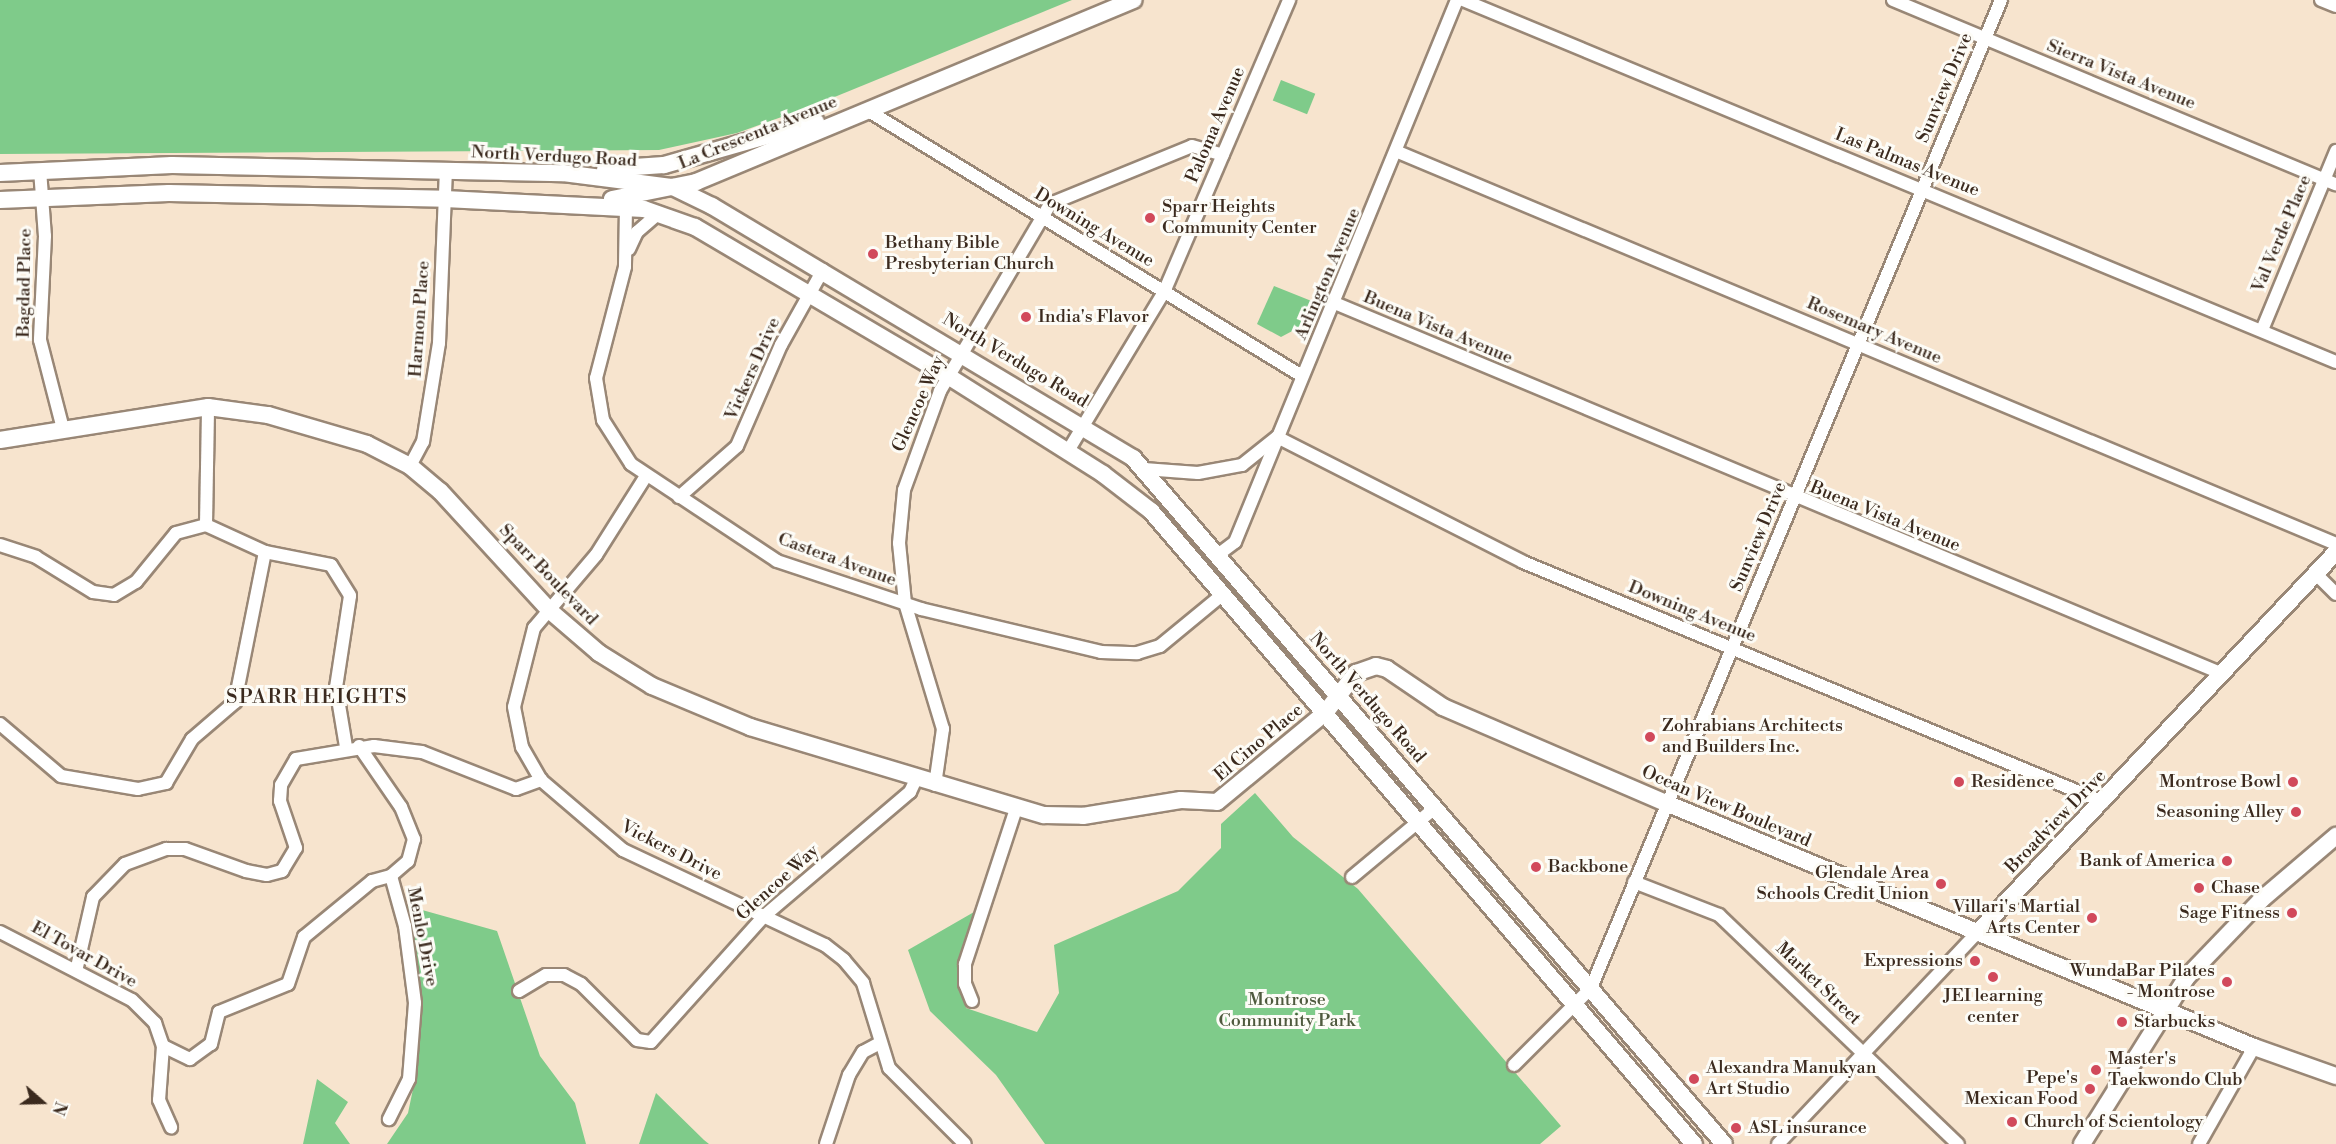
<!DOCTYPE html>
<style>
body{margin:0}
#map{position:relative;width:2336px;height:1144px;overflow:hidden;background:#f7e4ce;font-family:"Libre Bodoni",serif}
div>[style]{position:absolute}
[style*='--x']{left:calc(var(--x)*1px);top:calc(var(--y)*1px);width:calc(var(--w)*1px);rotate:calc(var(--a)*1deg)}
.green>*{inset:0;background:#7fcb8a;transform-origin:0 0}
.roads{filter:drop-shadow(2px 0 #998776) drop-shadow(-2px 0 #998776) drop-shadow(0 2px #998776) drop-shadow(0 -2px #998776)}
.street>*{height:12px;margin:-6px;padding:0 6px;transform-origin:6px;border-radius:6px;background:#fff}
.secondary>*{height:16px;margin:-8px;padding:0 8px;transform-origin:8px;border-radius:8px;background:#fff}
.dots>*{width:16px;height:16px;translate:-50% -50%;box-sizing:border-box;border:3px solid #fdfcf7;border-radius:50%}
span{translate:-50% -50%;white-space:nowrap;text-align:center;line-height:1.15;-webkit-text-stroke:6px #fdfcf7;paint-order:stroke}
.street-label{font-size:18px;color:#3b2a1e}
.poi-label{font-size:18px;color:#3b2a1e}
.left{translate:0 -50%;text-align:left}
.right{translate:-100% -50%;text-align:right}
.park-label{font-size:18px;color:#4f5a3e}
.neighbourhood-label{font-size:20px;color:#3b2a1e;letter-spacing:1.5px}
.north{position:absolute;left:12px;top:1072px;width:60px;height:60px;-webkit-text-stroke:4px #fdfcf7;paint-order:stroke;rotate:110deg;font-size:16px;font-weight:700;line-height:24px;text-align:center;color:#3b2a1e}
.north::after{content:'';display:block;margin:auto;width:21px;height:27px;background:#3b2a1e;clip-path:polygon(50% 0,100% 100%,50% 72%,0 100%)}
</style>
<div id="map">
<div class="green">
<div style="clip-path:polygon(0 0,1072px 0,815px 105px,737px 133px,659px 150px,0 154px)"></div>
<div style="left:1281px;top:80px;width:37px;height:22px;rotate:22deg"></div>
<div style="clip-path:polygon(1274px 286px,1319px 304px,1313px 320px,1281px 337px,1257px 324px)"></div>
<div style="clip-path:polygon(1255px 793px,1293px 837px,1358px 889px,1561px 1126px,1540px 1144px,1045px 1144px,996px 1075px,930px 1011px,908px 950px,974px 912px,959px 963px,966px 1008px,1037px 1032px,1059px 993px,1054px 945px,1178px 891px,1221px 848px,1221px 824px)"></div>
<div style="clip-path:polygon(408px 906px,497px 931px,540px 1056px,575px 1103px,586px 1144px,387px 1144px,408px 1113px,418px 1065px,422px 998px)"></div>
<div style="clip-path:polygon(317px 1079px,348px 1102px,335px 1123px,350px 1144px,303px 1144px)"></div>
<div style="clip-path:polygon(656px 1093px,704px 1140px,709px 1144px,639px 1144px)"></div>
</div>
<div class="roads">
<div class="street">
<div style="--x:1463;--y:0;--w:945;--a:22.52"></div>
<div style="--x:1893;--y:0;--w:480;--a:22.6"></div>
<div style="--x:2321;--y:0;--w:16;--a:22"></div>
<div style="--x:867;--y:110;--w:510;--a:31.45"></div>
<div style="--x:1398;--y:152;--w:1017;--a:22.68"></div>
<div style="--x:40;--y:170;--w:66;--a:85.7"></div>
<div style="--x:45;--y:236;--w:104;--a:92.8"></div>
<div style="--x:40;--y:340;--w:92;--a:75.5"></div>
<div style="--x:626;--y:207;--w:60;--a:91"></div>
<div style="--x:625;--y:267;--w:115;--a:104.6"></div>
<div style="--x:596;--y:378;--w:43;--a:80.5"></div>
<div style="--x:603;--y:420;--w:52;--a:57.5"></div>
<div style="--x:631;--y:464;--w:175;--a:33.6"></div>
<div style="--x:777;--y:561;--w:152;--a:18.4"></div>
<div style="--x:921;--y:609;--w:185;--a:13.4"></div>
<div style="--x:1101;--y:652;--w:36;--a:2"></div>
<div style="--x:1137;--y:653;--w:24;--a:-17"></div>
<div style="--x:1160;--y:646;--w:82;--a:-39.5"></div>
<div style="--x:629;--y:249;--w:19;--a:-65"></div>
<div style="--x:637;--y:232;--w:29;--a:-41"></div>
<div style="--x:1337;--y:304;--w:960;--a:22.67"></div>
<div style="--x:2262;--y:330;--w:194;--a:-67.5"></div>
<div style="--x:1068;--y:451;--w:186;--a:-58.9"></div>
<div style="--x:1164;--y:292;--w:318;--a:-66.8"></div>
<div style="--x:410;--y:466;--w:27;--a:-62"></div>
<div style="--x:423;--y:442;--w:100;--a:-80.8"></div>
<div style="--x:439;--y:343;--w:172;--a:-87.7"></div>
<div style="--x:1144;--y:469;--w:54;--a:4.2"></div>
<div style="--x:1198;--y:473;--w:45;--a:-10.3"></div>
<div style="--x:1242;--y:465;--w:45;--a:-38.7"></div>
<div style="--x:1277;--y:437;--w:276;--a:26.9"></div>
<div style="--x:1523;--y:562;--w:628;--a:22.48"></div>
<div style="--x:646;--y:476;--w:93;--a:122.3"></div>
<div style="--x:596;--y:555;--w:96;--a:130.3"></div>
<div style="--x:534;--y:628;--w:81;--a:104.2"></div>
<div style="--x:514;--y:707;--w:41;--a:78.7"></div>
<div style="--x:522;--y:747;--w:38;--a:60"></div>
<div style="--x:541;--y:780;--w:108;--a:40.5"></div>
<div style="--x:623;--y:850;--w:223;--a:25.2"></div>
<div style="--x:825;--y:945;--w:24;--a:38"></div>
<div style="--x:844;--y:960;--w:30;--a:50"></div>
<div style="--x:863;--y:983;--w:89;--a:73"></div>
<div style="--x:889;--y:1068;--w:107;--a:45"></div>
<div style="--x:679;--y:497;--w:77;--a:-41.3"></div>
<div style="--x:737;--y:446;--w:110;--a:-66.5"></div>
<div style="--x:781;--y:345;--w:86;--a:-60.8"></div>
<div style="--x:206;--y:525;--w:118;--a:-89"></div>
<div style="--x:0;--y:545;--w:38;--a:18"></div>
<div style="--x:36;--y:557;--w:67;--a:31.6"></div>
<div style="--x:93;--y:592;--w:21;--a:8"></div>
<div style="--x:114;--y:595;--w:26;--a:-31"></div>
<div style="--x:136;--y:582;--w:63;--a:-50.8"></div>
<div style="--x:176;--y:533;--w:31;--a:-15"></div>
<div style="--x:206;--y:525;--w:65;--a:24.6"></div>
<div style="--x:265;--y:552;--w:67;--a:11.1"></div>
<div style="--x:331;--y:565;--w:36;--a:58"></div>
<div style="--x:350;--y:596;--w:92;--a:98.7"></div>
<div style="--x:336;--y:687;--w:61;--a:80.5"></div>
<div style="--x:1219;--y:554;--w:20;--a:-37"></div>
<div style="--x:1235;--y:542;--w:586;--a:-67.73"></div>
<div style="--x:2317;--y:575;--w:27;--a:45"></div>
<div style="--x:0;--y:724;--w:80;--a:40.4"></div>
<div style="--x:61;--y:776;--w:78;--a:9.6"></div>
<div style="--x:138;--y:789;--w:29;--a:-12"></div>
<div style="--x:166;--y:783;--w:51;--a:-59.4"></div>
<div style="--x:192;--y:739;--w:57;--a:-40.7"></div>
<div style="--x:235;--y:702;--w:153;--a:-78.7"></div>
<div style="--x:359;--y:746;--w:74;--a:55.5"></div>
<div style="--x:401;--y:807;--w:35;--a:68"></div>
<div style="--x:414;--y:839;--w:23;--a:105"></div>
<div style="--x:408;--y:861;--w:23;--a:139"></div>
<div style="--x:391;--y:876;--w:52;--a:74.4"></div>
<div style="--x:405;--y:926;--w:78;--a:82.6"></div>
<div style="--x:415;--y:1003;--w:76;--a:94.5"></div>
<div style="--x:409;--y:1079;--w:45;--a:116.6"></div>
<div style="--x:935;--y:785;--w:57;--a:-81.9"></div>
<div style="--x:943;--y:729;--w:132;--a:-106.8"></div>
<div style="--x:905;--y:603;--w:60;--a:-95.7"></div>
<div style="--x:899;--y:543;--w:53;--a:-84.6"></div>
<div style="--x:904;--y:490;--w:105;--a:-70"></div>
<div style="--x:940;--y:391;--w:217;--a:-59.5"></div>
<div style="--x:1050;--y:204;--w:153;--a:-22.2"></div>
<div style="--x:1192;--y:146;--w:32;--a:16"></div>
<div style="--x:1352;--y:877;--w:109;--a:-39.8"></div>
<div style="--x:1634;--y:882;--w:91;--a:21.2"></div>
<div style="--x:1719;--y:915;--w:331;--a:43.8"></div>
<div style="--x:0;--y:932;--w:148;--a:27.3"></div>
<div style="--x:132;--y:1000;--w:33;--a:45"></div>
<div style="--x:155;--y:1023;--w:24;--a:71"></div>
<div style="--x:163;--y:1046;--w:30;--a:26"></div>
<div style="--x:190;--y:1059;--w:26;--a:-36"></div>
<div style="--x:211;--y:1044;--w:33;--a:-76"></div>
<div style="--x:219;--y:1012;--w:74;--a:-22.1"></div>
<div style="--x:288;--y:984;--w:50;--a:-71.2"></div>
<div style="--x:304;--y:937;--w:88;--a:-39.5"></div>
<div style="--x:372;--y:881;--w:20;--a:-15"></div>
<div style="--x:77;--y:967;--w:72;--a:-77.1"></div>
<div style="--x:93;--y:897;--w:46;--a:-45.9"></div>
<div style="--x:125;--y:864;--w:44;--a:-20.1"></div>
<div style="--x:166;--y:849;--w:19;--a:0"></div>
<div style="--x:185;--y:849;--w:65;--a:19.8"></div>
<div style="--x:246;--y:871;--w:21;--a:11"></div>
<div style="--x:267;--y:875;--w:16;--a:-15"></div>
<div style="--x:282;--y:871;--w:27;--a:-59"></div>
<div style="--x:296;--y:848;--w:50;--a:-108.8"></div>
<div style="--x:280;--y:801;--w:16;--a:-86"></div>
<div style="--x:281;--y:785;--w:30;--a:-60"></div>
<div style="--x:296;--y:759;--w:79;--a:-9.5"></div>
<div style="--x:374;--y:746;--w:48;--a:7.1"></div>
<div style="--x:422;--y:752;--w:101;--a:21.5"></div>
<div style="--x:516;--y:789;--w:27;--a:-20"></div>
<div style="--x:519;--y:991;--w:31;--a:-31"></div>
<div style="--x:546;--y:975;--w:18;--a:0"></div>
<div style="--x:564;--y:975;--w:19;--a:28"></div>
<div style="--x:581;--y:984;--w:79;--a:45"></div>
<div style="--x:637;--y:1040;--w:14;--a:8"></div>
<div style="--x:651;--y:1042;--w:168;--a:-48.1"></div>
<div style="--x:763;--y:917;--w:193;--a:-40.4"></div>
<div style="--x:910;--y:792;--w:14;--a:-65"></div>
<div style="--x:972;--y:1001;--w:18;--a:-112"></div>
<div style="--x:965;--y:984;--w:20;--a:-90"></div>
<div style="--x:965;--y:964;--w:163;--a:-71.8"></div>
<div style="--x:163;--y:1046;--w:54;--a:94.2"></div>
<div style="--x:159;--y:1100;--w:30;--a:66"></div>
<div style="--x:1514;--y:1065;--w:109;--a:-45"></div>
<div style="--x:1591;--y:988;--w:1070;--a:-67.46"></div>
<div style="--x:826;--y:1144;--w:73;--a:-71.6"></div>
<div style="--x:849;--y:1075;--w:27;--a:-59"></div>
<div style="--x:863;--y:1052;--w:19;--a:-28"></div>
<div style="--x:1778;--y:1144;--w:290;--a:-46.7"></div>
<div style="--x:2199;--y:1144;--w:112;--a:-60.4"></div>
</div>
<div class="secondary">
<div style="--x:605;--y:169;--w:59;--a:-3.9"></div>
<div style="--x:664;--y:165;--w:158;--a:-15.8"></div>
<div style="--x:0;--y:173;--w:172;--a:-2.7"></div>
<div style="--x:172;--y:165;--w:391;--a:1.2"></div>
<div style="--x:563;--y:173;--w:111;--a:7.3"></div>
<div style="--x:673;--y:187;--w:43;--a:26"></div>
<div style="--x:712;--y:206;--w:491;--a:30.9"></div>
<div style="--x:1133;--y:458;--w:905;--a:49.25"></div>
<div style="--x:612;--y:199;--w:86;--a:-11.4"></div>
<div style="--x:696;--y:182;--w:474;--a:-22.6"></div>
<div style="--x:0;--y:200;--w:169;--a:-2.4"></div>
<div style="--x:169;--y:193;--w:276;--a:1.2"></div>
<div style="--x:445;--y:199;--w:199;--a:2.9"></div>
<div style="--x:644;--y:209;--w:54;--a:19.4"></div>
<div style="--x:695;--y:227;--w:294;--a:30.5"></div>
<div style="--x:948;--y:376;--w:183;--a:32.3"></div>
<div style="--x:1103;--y:474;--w:61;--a:37.6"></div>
<div style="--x:1151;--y:511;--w:834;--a:49.38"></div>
<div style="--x:0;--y:440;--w:211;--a:-9"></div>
<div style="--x:208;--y:407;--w:61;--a:7.6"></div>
<div style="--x:268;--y:415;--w:103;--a:16.3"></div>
<div style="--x:367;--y:444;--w:48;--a:27.1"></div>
<div style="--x:410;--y:466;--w:39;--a:40"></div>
<div style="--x:440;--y:491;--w:161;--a:47.5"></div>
<div style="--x:549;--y:610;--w:66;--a:40.7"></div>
<div style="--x:599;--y:653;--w:62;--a:31.9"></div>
<div style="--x:652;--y:686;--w:106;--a:22.7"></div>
<div style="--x:750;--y:727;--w:307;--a:16.7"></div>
<div style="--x:1044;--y:815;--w:39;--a:1"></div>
<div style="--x:1083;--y:816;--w:99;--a:-9.3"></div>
<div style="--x:1181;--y:800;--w:36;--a:3"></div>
<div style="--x:1217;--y:802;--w:140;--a:-39.5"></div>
<div style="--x:1325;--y:713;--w:51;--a:-52.2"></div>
<div style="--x:1356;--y:673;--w:21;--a:-19"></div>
<div style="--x:1376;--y:666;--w:11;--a:15"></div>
<div style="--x:1387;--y:669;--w:68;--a:34.2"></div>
<div style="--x:1443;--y:707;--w:243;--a:23.3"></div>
<div style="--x:1666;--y:803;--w:637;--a:22.54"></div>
<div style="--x:2254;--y:1047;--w:87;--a:19.5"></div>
<div style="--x:1977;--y:933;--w:523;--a:-46.7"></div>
<div style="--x:2082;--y:1144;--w:196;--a:-57.9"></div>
<div style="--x:2186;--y:978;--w:108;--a:-46.1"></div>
<div style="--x:2261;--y:900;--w:99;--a:-40.5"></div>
</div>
</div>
<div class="dots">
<div style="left:1150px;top:218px;background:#d1495b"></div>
<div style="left:873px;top:254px;background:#d1495b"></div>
<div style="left:1026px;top:317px;background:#d1495b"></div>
<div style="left:1650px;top:737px;background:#d1495b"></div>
<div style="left:1959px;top:782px;background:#d1495b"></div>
<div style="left:2293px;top:782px;background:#d1495b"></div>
<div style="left:2296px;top:812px;background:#d1495b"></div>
<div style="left:2227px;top:861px;background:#d1495b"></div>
<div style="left:1536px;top:867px;background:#d1495b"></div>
<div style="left:1941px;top:884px;background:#d1495b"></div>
<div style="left:2199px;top:888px;background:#d1495b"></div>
<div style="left:2292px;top:913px;background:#d1495b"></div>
<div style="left:2092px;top:918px;background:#d1495b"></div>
<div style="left:1975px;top:961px;background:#d1495b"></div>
<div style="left:1993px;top:977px;background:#d1495b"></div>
<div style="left:2227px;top:982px;background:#d1495b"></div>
<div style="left:2122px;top:1022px;background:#d1495b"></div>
<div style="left:2096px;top:1070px;background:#d1495b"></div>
<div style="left:1694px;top:1079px;background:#d1495b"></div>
<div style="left:2090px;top:1089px;background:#d1495b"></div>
<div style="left:2012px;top:1122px;background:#d1495b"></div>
<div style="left:1736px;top:1128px;background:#d1495b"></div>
</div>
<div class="street-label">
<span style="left:2121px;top:75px;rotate:22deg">Sierra Vista Avenue</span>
<span style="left:1945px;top:88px;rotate:-67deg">Sunview Drive</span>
<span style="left:1216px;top:125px;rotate:-67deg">Paloma Avenue</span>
<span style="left:758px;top:133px;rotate:-22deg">La Crescenta Avenue</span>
<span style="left:554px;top:157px;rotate:3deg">North Verdugo Road</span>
<span style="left:1907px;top:163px;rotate:22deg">Las Palmas Avenue</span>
<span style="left:1094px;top:228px;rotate:31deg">Downing Avenue</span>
<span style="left:2282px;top:234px;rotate:-67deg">Val Verde Place</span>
<span style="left:1328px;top:274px;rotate:-67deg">Arlington Avenue</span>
<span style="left:25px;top:283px;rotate:-89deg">Bagdad Place</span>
<span style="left:420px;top:319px;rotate:-86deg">Harmon Place</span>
<span style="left:1438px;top:328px;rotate:23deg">Buena Vista Avenue</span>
<span style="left:1874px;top:331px;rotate:23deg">Rosemary Avenue</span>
<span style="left:1015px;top:361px;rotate:31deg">North Verdugo Road</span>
<span style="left:753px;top:369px;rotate:-66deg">Vickers Drive</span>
<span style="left:919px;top:404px;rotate:-66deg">Glencoe Way</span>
<span style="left:1885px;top:517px;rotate:22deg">Buena Vista Avenue</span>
<span style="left:1759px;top:537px;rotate:-67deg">Sunview Drive</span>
<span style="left:837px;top:560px;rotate:20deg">Castera Avenue</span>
<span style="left:548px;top:575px;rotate:46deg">Sparr Boulevard</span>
<span style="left:1692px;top:612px;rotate:22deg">Downing Avenue</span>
<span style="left:1367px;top:698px;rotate:49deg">North Verdugo Road</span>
<span style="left:1259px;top:743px;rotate:-40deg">El Cino Place</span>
<span style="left:1726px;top:807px;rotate:23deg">Ocean View Boulevard</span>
<span style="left:2056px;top:822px;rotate:-46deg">Broadview Drive</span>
<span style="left:671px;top:851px;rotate:27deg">Vickers Drive</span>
<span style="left:778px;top:883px;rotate:-42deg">Glencoe Way</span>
<span style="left:422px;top:937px;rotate:79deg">Menlo Drive</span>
<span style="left:84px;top:955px;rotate:29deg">El Tovar Drive</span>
<span style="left:1818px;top:984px;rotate:44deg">Market Street</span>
</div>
<div class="poi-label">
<span class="left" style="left:1162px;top:218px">Sparr Heights<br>Community Center</span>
<span class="left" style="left:885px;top:254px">Bethany Bible<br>Presbyterian Church</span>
<span class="left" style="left:1038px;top:317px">India's Flavor</span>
<span class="left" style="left:1662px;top:737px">Zohrabians Architects<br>and Builders Inc.</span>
<span class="left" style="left:1971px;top:782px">Residence</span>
<span class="right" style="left:2281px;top:782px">Montrose Bowl</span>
<span class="right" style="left:2284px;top:812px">Seasoning Alley</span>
<span class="right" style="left:2215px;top:861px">Bank of America</span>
<span class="left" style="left:1548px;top:867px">Backbone</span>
<span class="right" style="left:1929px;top:884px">Glendale Area<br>Schools Credit Union</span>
<span class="left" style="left:2211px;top:888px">Chase</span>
<span class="right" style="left:2080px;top:918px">Villari's Martial<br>Arts Center</span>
<span class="right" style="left:2280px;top:913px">Sage Fitness</span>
<span class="right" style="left:1963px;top:961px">Expressions</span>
<span class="right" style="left:2215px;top:982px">WundaBar Pilates<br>- Montrose</span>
<span style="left:1993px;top:1007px">JEI learning<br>center</span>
<span class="left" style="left:2134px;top:1022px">Starbucks</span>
<span class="left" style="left:2108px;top:1070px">Master's<br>Taekwondo Club</span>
<span class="left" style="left:1706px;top:1079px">Alexandra Manukyan<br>Art Studio</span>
<span class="right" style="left:2078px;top:1089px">Pepe's<br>Mexican Food</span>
<span class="left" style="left:2024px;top:1122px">Church of Scientology</span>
<span class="left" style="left:1748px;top:1128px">ASL insurance</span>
</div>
<div class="park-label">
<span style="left:1287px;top:1011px">Montrose<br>Community Park</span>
</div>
<div class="neighbourhood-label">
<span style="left:317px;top:697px">SPARR HEIGHTS</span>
</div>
<div class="north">N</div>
</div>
